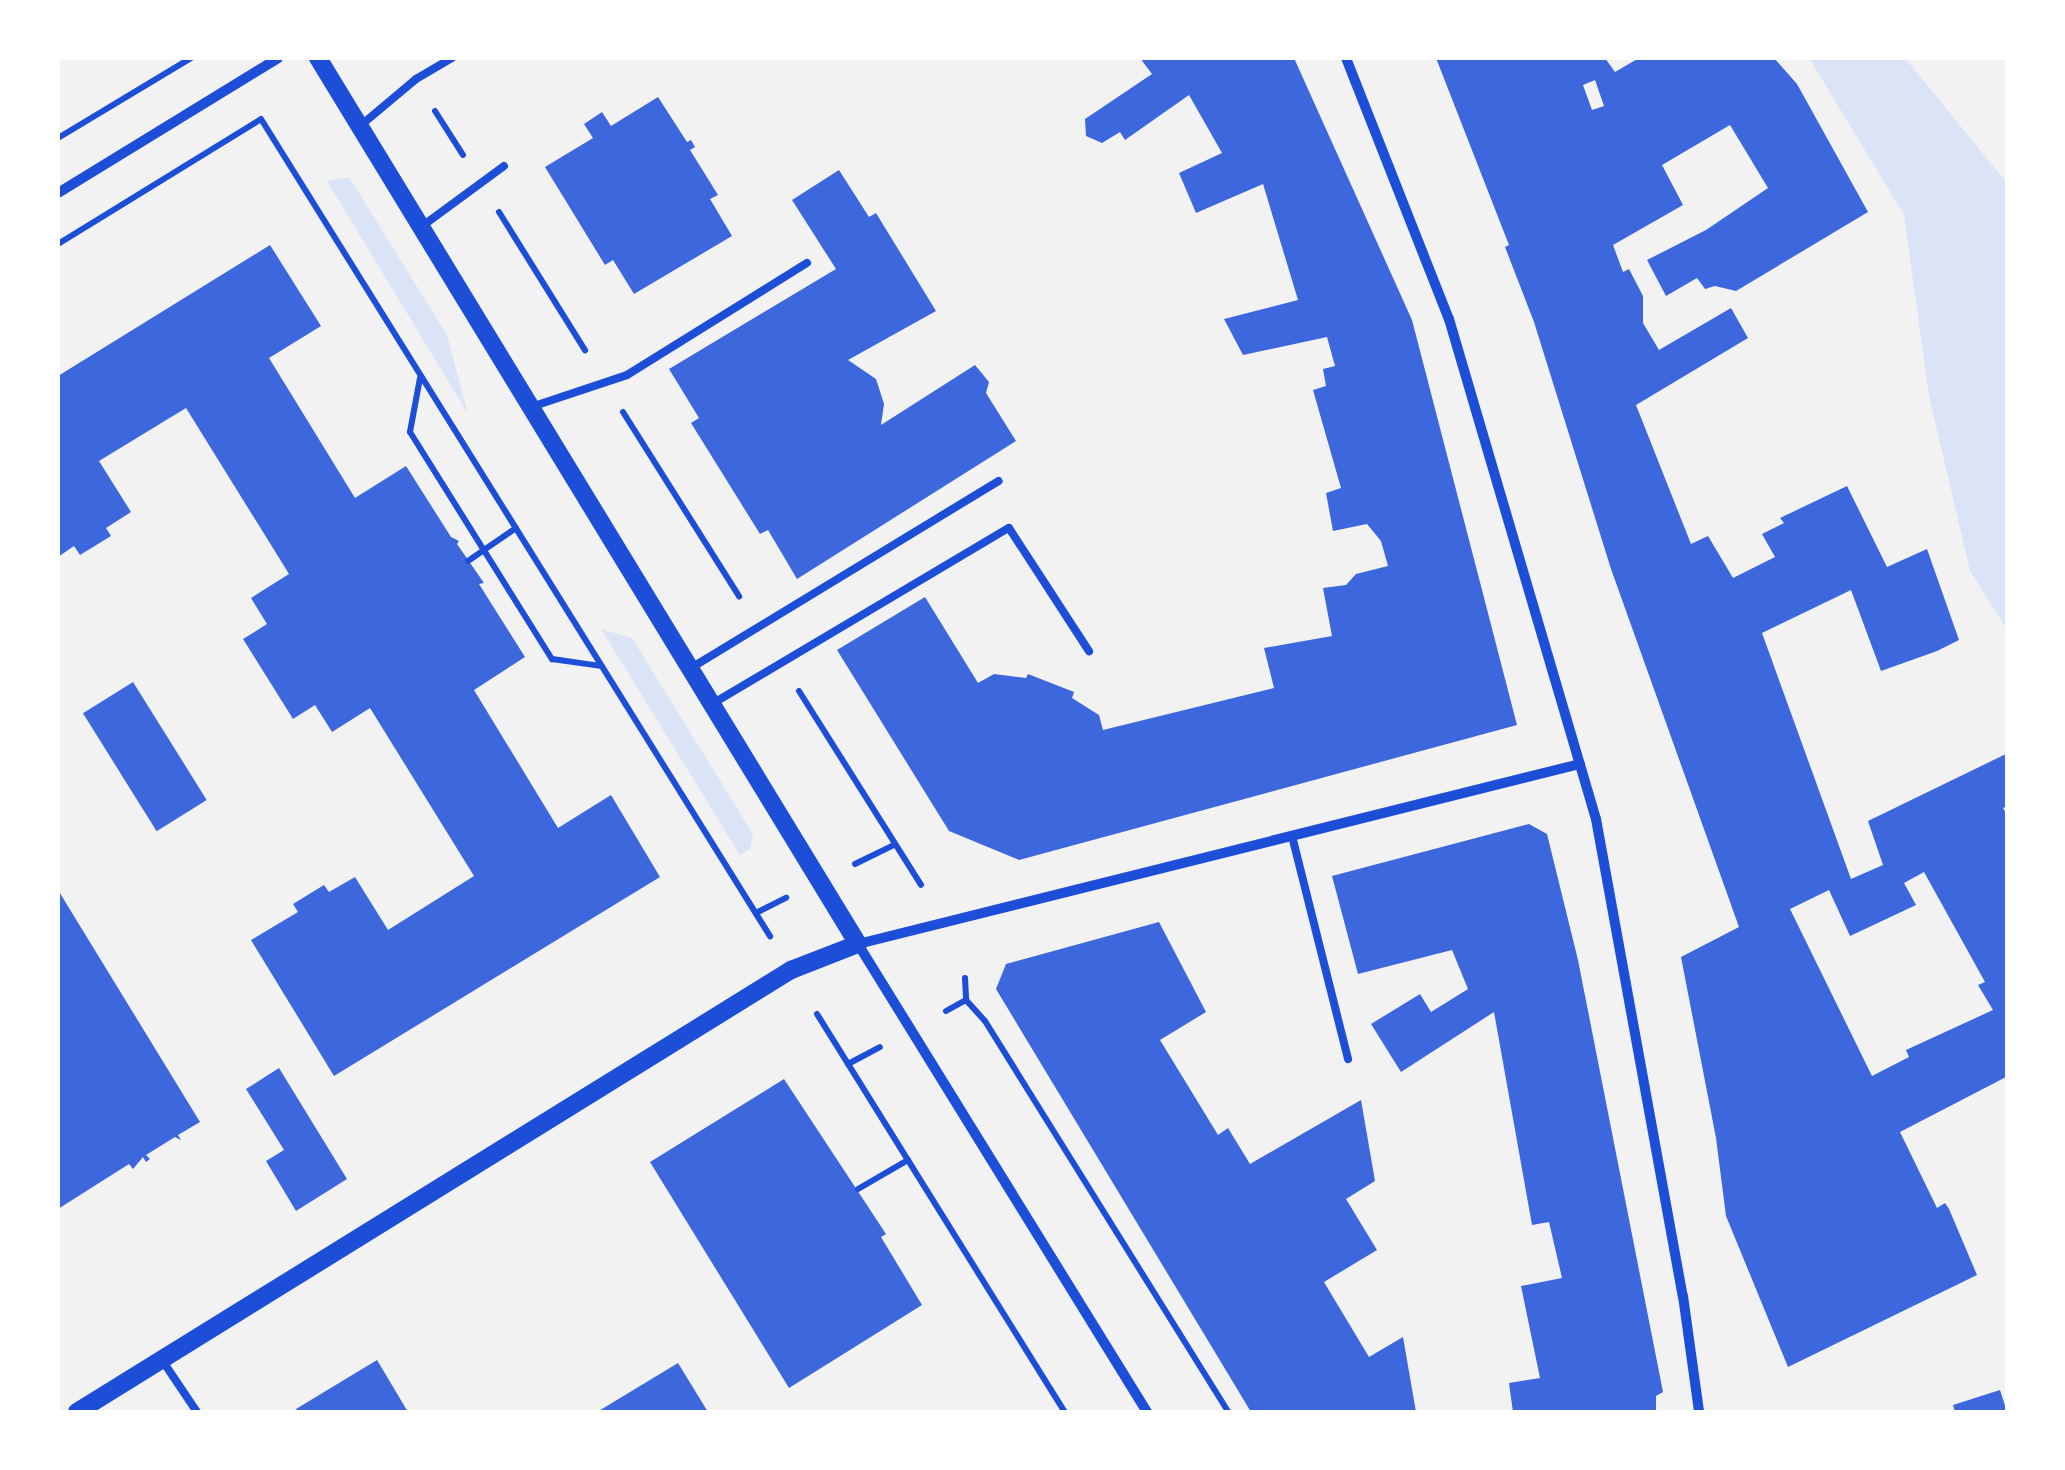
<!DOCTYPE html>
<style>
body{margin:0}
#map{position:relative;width:2065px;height:1470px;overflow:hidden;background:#f2f2f2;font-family:"Nunito Sans",sans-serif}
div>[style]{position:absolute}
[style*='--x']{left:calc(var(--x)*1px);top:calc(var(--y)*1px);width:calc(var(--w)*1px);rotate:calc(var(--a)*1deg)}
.green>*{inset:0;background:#dbe4f7}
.building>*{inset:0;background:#3d67dc;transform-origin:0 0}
.path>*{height:6px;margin:-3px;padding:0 3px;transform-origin:3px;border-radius:3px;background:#1d4ed8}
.service>*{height:8px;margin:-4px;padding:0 4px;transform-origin:4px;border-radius:4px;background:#1d4ed8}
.minor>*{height:10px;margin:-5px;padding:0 5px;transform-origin:5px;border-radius:5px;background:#1d4ed8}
.tertiary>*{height:18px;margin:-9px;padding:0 9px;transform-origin:9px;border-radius:9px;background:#1d4ed8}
span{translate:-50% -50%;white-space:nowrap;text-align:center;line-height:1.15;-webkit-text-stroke:10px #fff;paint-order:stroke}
.frame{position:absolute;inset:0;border:60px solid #fff;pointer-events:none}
</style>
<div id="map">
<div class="green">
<div style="clip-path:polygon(1809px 58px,1905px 58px,2007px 183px,2006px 628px,1970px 571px,1929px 396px,1904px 215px)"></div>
<div style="clip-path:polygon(349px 177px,447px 335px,468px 414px,327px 181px)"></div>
<div style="clip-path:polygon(601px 629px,632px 638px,753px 834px,750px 849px,740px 855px)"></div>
</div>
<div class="building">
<div style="clip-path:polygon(1140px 58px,1294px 58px,1412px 320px,1517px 725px,1019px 860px,949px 831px,837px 650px,925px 597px,978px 683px,994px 674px,1026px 678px,1028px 674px,1074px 692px,1072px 698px,1099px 715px,1103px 730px,1274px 688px,1264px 648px,1332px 636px,1323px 588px,1346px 585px,1356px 574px,1388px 566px,1381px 541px,1367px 524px,1333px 531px,1326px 493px,1341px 488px,1313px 390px,1326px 386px,1323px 369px,1335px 366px,1327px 337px,1243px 355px,1224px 319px,1298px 300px,1263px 184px,1196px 213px,1179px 173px,1222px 153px,1189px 95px,1125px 140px,1120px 132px,1102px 143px,1086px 136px,1085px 119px,1152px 74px)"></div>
<div style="clip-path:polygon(evenodd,1436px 58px,1605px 58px,1615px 72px,1639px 58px,1774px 58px,1797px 84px,1868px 212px,1736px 291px,1715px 286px,1705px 289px,1697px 278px,1666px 296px,1647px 260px,1706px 230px,1768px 188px,1730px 125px,1662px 165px,1683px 205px,1613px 245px,1623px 272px,1629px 269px,1643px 296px,1643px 323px,1659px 350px,1731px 308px,1748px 338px,1636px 405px,1691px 544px,1708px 536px,1733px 578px,1775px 557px,1762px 534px,1784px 523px,1780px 518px,1847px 486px,1887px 567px,1927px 549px,1959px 640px,1937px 651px,1881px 671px,1851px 590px,1762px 633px,1851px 879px,1883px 865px,1868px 821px,2008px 753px,2008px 806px,2003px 808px,2008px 816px,2008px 1076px,1900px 1132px,1937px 1208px,1945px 1203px,1949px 1209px,1977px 1275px,1788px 1367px,1726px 1216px,1716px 1138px,1681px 957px,1739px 927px,1611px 569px,1534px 322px,1505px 247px,1509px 245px,1436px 58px,1595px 80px,1604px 106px,1592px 110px,1583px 85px,1595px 80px,1436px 58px,1924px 872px,1985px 982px,1978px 985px,1993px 1010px,1906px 1050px,1909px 1057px,1872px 1076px,1790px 909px,1829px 890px,1850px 936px,1916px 905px,1904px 883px,1924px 872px)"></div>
<div style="clip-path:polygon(658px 97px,687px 142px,691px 140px,695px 147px,690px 150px,718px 195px,710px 199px,732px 236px,634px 294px,613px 260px,605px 265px,545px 167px,593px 138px,584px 124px,602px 112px,611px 126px)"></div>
<div style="clip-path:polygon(839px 170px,869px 217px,876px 213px,936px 311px,848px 360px,876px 379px,884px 404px,881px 425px,975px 365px,989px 382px,986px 393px,1016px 441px,797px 579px,768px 530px,760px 534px,691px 423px,699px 418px,669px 369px,836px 269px,792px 200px)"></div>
<div style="clip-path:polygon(270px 245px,321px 326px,269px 358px,355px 498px,406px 466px,451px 537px,459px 541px,457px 544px,484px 583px,479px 584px,525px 657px,474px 690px,558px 828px,611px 795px,660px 877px,334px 1076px,251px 940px,298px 912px,293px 904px,324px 885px,329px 892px,355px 877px,388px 930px,474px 876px,370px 708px,332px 732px,315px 705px,293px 719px,243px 639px,267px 624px,251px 598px,289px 574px,186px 408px,99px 461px,131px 512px,106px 528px,111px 536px,80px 555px,74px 546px,58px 557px,58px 376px)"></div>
<div style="left:133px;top:682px;width:139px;height:59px;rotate:58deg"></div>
<div style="clip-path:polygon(1529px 824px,1547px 834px,1578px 960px,1663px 1392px,1656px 1396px,1656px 1412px,1513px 1412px,1509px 1383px,1540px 1378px,1521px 1286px,1562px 1278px,1549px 1222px,1532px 1225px,1494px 1012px,1401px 1072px,1371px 1024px,1420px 994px,1431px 1012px,1468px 989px,1452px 950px,1358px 974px,1332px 876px)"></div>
<div style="clip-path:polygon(58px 890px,200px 1122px,178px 1135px,181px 1140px,175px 1137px,146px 1155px,150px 1159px,146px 1162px,143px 1157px,133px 1169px,129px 1164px,58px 1209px)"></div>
<div style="clip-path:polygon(1159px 922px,1206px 1012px,1160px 1040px,1218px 1135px,1228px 1128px,1250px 1164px,1361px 1100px,1375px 1181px,1346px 1199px,1377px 1250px,1324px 1282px,1369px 1357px,1403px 1337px,1416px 1412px,1251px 1412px,996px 989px,1006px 964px)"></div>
<div style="clip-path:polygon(279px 1068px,347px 1179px,296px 1211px,266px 1161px,284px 1150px,246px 1089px)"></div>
<div style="clip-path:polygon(784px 1079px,886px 1234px,881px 1237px,922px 1305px,789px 1388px,650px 1162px)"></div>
<div style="clip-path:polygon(377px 1360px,408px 1412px,298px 1412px,296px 1409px)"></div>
<div style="clip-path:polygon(678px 1363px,708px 1412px,597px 1412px)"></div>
<div style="clip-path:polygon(2000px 1390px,2007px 1412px,1955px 1412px,1953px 1405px)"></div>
</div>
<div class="path">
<div style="--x:435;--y:111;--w:52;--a:57.5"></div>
<div style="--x:58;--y:138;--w:155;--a:-31"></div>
<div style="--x:499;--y:212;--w:163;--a:58.1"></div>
<div style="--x:58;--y:244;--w:238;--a:-31.6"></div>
<div style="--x:261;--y:119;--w:963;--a:58.08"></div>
<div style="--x:420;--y:378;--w:55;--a:100.5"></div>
<div style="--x:410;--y:432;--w:268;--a:58"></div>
<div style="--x:552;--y:659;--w:49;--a:8.1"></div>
<div style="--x:623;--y:412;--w:218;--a:57.8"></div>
<div style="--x:468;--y:561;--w:58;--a:-34.5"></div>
<div style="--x:799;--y:691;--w:229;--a:57.8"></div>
<div style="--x:855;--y:864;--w:43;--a:-26"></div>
<div style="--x:756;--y:913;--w:34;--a:-27"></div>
<div style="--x:965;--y:978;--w:22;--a:87"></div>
<div style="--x:966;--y:1000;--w:28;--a:48"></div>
<div style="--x:985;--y:1021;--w:460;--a:58.1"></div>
<div style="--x:946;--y:1011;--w:23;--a:-29"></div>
<div style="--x:817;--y:1014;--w:469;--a:58.1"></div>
<div style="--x:848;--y:1064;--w:36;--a:-28"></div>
<div style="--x:858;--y:1189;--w:58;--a:-30.1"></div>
</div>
<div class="service">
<div style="--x:360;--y:126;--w:73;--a:-40"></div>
<div style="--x:416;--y:79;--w:42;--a:-30.3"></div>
<div style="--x:421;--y:227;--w:103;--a:-36.3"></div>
<div style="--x:531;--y:407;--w:101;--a:-18.4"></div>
<div style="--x:627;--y:375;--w:212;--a:-31.9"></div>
<div style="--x:691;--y:668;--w:360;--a:-31.3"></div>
<div style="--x:712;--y:704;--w:345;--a:-30.7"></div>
<div style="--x:1009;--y:528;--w:147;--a:57"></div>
<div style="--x:1292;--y:836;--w:230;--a:75.9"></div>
<div style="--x:162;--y:1360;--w:63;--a:56.1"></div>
</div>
<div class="minor">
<div style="--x:1346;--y:58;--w:281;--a:68.5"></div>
<div style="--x:1449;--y:319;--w:521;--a:73.62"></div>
<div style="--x:1596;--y:819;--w:485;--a:79.7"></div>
<div style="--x:1683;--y:1296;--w:117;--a:82.1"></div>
<div style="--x:58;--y:193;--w:258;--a:-31.5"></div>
<div style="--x:1147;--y:1412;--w:550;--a:-121.7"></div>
<div style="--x:858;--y:944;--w:744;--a:-14"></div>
</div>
<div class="tertiary">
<div style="--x:77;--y:1412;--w:840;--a:-31.76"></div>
<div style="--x:791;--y:970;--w:72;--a:-21.2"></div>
<div style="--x:858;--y:944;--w:1038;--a:-121.36"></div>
</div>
<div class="frame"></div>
</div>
